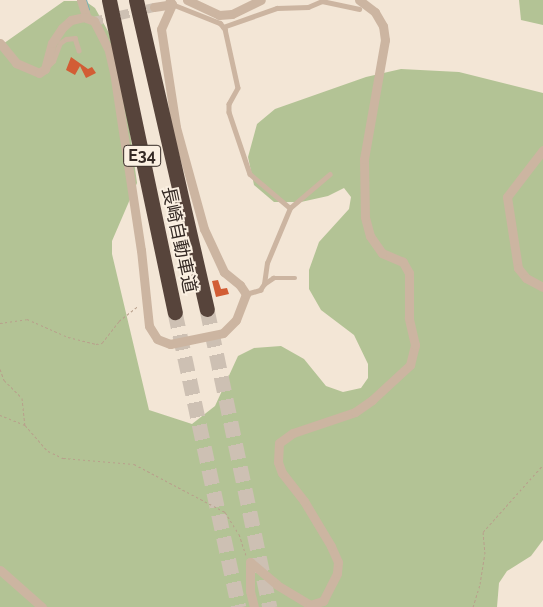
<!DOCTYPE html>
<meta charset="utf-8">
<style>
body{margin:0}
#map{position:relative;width:543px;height:607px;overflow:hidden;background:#f3e6d6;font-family:Raleway,"Noto Sans JP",sans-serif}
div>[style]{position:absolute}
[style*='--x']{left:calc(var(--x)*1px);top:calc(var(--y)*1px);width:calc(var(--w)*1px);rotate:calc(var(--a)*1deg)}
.green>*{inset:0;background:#b3c395}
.stream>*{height:2px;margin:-1px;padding:0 1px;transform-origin:1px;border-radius:1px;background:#72afb3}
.building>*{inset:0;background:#d25d35}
.street-tunnel>*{height:9px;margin-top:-4.5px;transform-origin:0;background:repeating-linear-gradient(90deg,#cdc0b3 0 9px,transparent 0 13.5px)}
.highway-tunnel>*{height:15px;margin-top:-7.5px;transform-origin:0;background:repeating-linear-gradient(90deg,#cdc0b3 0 15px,transparent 0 23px)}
.path>*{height:1px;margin-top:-0.5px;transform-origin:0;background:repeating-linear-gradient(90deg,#b89f8b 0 2.5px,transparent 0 5px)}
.lane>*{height:4.5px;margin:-2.25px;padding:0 2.25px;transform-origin:2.25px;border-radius:2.25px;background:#ccb5a1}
.street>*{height:9px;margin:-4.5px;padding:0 4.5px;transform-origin:4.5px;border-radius:4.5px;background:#ccb5a1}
.highway>*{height:15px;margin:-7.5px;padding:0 7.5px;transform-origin:7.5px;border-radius:7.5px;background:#57443b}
span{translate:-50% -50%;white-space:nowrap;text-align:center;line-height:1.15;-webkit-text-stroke:4px #fbf0e2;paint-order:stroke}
.shield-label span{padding:1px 4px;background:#fbf0e2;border:1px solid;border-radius:4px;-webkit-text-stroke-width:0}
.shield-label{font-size:16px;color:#352a25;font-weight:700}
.street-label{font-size:18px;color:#352a25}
</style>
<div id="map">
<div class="green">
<div style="clip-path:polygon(519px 0,543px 0,543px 25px,521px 20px)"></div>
<div style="clip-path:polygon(64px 1px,85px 1px,95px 8px,109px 33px,126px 104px,137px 183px,112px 241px,112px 254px,149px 410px,192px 424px,215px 406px,238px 356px,254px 348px,281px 346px,304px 359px,326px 386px,343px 392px,361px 388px,368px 378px,368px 364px,354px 335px,321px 310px,309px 289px,309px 270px,319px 242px,349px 209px,351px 197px,344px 188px,328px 196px,301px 202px,274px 202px,254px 185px,248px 157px,257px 124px,275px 109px,366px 77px,401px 69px,459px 72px,543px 93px,543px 540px,531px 556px,507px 571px,499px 583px,497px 607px,0 607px,0 46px)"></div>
</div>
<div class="stream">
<div style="--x:86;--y:0;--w:10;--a:73"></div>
</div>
<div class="building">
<div style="clip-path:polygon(71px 57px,88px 69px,92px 67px,96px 73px,86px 78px,80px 66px,75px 75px,66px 70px)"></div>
<div style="clip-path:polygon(218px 280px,221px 289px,227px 288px,229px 294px,216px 297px,212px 281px)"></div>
</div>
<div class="street-tunnel">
<div style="--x:94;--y:21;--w:62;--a:-13.1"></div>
</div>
<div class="highway-tunnel">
<div style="--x:207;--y:309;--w:305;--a:78.1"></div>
<div style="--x:175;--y:312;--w:302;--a:77.8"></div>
</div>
<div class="path">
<div style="--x:0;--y:323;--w:27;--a:-8"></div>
<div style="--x:27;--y:319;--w:45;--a:23.7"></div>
<div style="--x:68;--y:337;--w:29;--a:14"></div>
<div style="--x:96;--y:344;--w:6;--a:-9"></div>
<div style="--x:102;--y:343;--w:28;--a:-52"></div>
<div style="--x:119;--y:321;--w:24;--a:-38"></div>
<div style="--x:0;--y:369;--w:12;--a:70"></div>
<div style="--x:4;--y:380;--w:25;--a:45"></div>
<div style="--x:22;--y:398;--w:27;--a:84"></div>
<div style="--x:25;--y:425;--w:27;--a:-158"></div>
<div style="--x:25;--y:425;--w:35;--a:49"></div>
<div style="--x:48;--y:451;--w:17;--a:25"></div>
<div style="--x:63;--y:458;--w:71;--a:4.8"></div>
<div style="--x:134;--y:464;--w:103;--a:27.8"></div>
<div style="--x:225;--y:512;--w:26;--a:58"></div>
<div style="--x:239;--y:534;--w:22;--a:72"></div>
<div style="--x:473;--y:607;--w:24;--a:-73"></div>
<div style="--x:480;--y:584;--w:30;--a:-81"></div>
<div style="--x:485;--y:554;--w:22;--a:-95"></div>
<div style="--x:483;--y:532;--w:90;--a:-48.2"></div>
</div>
<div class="lane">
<div style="--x:172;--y:4;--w:52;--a:21.6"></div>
<div style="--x:220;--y:23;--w:8;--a:50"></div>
<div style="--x:225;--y:29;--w:60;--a:77.6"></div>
<div style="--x:238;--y:88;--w:18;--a:119"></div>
<div style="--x:229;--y:104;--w:8;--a:90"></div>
<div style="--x:229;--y:112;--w:65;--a:71.3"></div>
<div style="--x:250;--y:174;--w:52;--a:40.4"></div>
<div style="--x:290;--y:208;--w:52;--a:-40.4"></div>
<div style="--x:223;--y:27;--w:57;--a:-19.4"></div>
<div style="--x:277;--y:8;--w:31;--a:-2"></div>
<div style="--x:308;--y:7;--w:15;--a:-23"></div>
<div style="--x:322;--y:1;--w:38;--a:12"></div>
<div style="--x:46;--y:68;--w:10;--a:-45"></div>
<div style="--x:53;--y:61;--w:19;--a:-69"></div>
<div style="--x:60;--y:43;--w:7;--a:-34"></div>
<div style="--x:66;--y:39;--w:9;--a:-6"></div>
<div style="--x:75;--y:38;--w:13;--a:72"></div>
<div style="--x:264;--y:284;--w:11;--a:-34"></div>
<div style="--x:273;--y:278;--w:22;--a:0"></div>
<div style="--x:246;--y:294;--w:15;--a:-16"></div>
<div style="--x:260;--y:290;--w:7;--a:-56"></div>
<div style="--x:264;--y:284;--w:21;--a:-82"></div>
<div style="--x:267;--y:263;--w:60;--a:-67.3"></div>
</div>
<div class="street">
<div style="--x:81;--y:0;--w:19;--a:72"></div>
<div style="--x:187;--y:0;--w:35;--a:25"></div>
<div style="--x:219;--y:15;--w:13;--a:-4"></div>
<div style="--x:232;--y:14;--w:32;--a:-26"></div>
<div style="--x:154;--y:7;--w:18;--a:-9"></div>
<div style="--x:172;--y:4;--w:4;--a:-124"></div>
<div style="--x:0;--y:43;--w:26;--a:51"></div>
<div style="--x:16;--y:63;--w:25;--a:23"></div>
<div style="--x:39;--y:73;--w:7;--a:-34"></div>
<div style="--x:45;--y:69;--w:27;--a:-75"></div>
<div style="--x:52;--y:43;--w:18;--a:-56"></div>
<div style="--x:62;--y:28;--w:12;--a:-42"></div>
<div style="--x:71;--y:20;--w:13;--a:-13"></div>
<div style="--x:84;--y:17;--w:11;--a:22"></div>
<div style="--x:94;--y:21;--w:34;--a:63"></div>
<div style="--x:109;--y:51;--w:22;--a:77"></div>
<div style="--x:114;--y:72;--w:180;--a:81.4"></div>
<div style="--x:141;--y:250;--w:76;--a:84"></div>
<div style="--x:149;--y:326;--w:15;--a:58"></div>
<div style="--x:157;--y:339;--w:14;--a:21"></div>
<div style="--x:170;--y:344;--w:54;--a:-11.7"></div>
<div style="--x:223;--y:333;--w:18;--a:-45"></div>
<div style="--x:236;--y:320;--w:28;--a:-69"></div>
<div style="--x:246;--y:294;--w:11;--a:-124"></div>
<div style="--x:240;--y:285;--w:21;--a:-141"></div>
<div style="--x:224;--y:272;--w:47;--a:-114.9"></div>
<div style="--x:204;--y:229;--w:106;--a:-105.4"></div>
<div style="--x:176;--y:127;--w:99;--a:-98.7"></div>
<div style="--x:161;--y:29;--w:27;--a:-66"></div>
<div style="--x:543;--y:150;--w:59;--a:127.5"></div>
<div style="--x:507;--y:197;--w:72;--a:81.2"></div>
<div style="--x:518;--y:268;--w:13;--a:51"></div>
<div style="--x:526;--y:278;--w:19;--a:28"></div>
<div style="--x:0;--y:570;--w:56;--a:41.4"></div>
<div style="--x:254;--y:607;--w:16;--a:-104"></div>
<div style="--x:250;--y:591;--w:29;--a:-90"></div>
<div style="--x:250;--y:562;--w:35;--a:40"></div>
<div style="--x:277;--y:585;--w:39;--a:31"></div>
<div style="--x:310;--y:605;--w:14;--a:-17"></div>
<div style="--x:323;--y:601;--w:31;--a:-63"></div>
<div style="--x:337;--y:573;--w:11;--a:-85"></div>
<div style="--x:338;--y:562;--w:17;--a:-114"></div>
<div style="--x:331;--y:546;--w:52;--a:-121"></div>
<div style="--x:304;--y:501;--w:36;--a:-128"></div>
<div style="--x:282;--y:473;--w:12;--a:-110"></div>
<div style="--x:278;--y:462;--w:19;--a:-87"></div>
<div style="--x:279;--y:443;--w:17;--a:-36"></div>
<div style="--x:293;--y:433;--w:65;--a:-18.7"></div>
<div style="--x:355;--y:412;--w:21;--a:-35"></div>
<div style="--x:372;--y:400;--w:52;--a:-42.6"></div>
<div style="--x:410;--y:365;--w:21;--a:-76"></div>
<div style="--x:415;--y:345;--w:28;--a:-103"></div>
<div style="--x:409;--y:318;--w:45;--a:-90"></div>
<div style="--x:409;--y:273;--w:13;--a:-119"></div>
<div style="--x:403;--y:262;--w:23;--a:-157"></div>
<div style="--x:382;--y:253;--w:21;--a:-125"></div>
<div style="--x:370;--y:236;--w:20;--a:-105"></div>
<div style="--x:365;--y:217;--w:58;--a:-91"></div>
<div style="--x:364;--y:159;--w:121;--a:-80"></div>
<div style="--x:385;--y:40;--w:14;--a:-98"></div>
<div style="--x:383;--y:26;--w:16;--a:-120"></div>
<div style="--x:375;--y:12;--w:20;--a:-143"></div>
</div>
<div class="highway">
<div style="--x:109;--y:0;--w:319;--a:78.1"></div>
<div style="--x:136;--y:0;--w:317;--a:77.1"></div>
</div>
<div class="shield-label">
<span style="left:142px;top:156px">E34</span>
</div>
<div class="street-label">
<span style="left:179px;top:240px;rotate:78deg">長崎自動車道</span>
</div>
</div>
